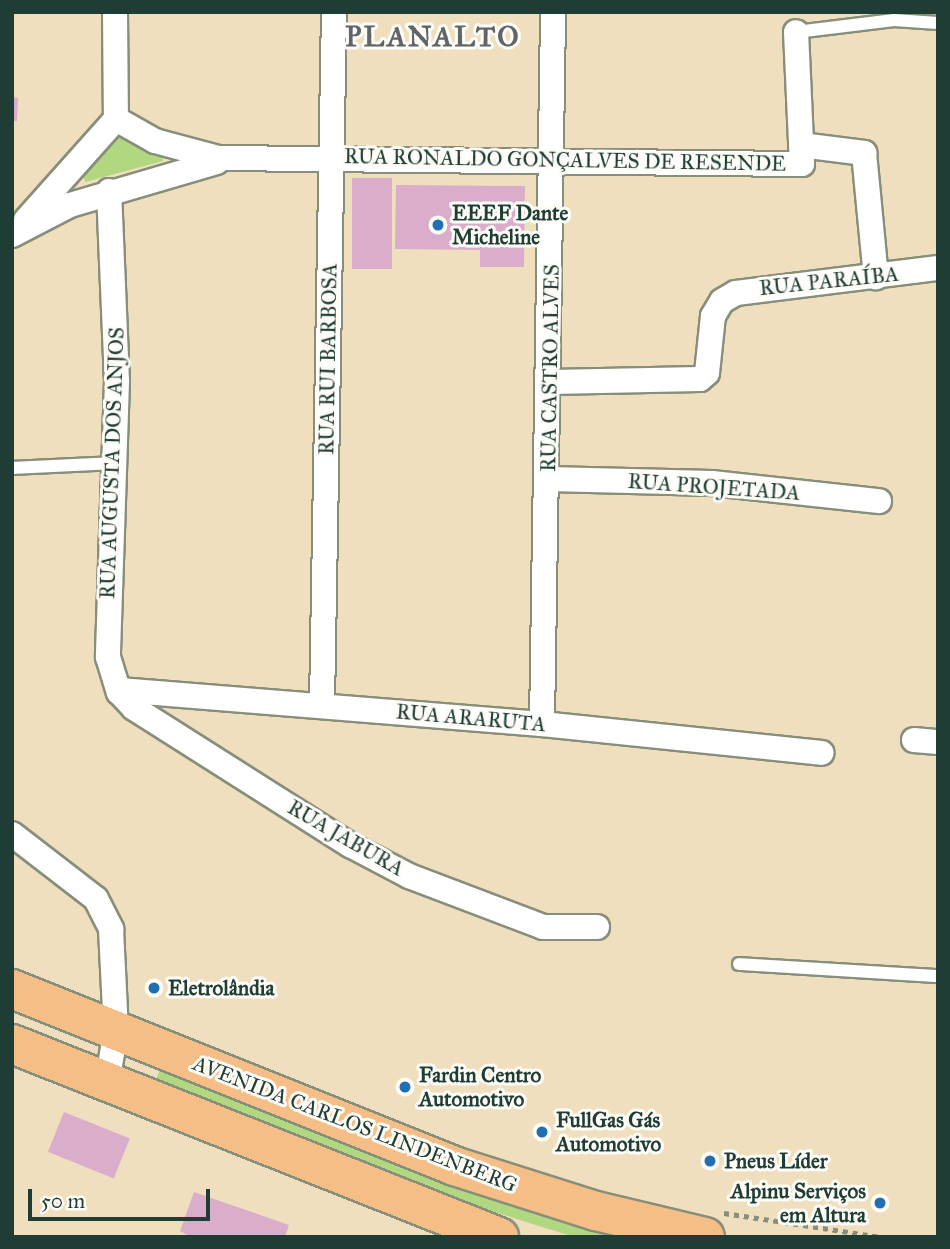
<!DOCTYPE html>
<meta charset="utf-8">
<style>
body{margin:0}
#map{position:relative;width:950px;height:1249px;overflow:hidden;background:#efdfbf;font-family:"IM FELL Great Primer",serif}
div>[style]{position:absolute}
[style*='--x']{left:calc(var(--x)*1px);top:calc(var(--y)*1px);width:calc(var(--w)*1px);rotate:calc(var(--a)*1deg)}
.green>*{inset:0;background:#b1d781}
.building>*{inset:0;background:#daaeca;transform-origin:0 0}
.path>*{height:4.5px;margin-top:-2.25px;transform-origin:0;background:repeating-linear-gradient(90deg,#878e7a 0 5px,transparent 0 10px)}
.roads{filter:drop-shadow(2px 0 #878e7a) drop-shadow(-2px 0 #878e7a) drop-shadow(0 2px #878e7a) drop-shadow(0 -2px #878e7a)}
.service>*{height:12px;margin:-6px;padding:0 6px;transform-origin:6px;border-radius:6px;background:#fff}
.minor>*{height:24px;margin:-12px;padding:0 12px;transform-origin:12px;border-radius:12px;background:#fff}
.primary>*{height:38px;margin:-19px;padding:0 19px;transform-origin:19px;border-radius:19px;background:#f6be87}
.dots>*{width:19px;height:19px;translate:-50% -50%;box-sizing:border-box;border:4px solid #fdfcf7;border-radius:50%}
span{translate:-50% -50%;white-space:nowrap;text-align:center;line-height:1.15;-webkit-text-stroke:6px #fdfcf7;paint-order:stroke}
.street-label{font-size:21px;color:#1f3d34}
.poi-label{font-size:21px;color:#1f3d34;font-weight:700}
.left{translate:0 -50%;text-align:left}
.right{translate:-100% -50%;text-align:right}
.district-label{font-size:28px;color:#606568;font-weight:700;letter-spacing:2px}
.frame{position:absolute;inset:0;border:14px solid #1f3d34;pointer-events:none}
.scale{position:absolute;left:28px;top:1189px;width:182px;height:32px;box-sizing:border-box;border:4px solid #1f3d34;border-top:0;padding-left:9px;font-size:21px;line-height:24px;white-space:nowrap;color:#1f3d34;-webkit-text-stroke:5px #fdfcf7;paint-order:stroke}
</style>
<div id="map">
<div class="green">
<div style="clip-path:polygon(118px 135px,162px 154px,163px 161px,85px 182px,83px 174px)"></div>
<div style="clip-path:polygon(160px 1069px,448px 1184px,617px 1237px,574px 1237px,479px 1207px,156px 1080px)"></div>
</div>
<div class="building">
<div style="clip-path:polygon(12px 97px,18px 98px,17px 121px,12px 121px)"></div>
<div style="left:352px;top:178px;width:40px;height:91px"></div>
<div style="clip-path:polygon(396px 185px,525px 186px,524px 267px,480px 267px,480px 250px,395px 249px)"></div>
<div style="left:64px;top:1112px;width:71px;height:43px;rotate:22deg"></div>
<div style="clip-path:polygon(194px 1192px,289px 1225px,285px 1237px,191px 1237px,180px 1231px)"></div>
</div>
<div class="path">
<div style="--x:724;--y:1213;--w:159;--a:8.7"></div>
</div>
<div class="roads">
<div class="service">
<div style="--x:796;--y:32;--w:99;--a:-7"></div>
<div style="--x:894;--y:20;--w:44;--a:3.9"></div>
<div style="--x:12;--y:468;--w:103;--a:-2.8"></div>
<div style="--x:739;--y:964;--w:199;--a:3.5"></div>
</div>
<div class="minor">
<div style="--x:115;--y:12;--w:107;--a:89.5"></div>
<div style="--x:116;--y:119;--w:45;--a:29.4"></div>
<div style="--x:155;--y:141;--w:65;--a:15.1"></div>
<div style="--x:218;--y:158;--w:584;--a:0.59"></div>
<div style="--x:802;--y:164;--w:132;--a:-92.6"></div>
<div style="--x:801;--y:145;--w:64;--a:7.2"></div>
<div style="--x:864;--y:153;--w:125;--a:84.5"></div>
<div style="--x:109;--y:191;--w:190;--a:87.6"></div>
<div style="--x:117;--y:381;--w:276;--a:91.9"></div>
<div style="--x:108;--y:657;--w:37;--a:73"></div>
<div style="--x:119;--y:692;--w:22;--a:47"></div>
<div style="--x:134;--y:708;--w:256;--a:32.4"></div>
<div style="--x:350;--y:845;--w:67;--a:27.7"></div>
<div style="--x:409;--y:876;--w:143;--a:20.8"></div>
<div style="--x:543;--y:927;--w:54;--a:0"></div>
<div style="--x:26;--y:220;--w:135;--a:-48.3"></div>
<div style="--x:12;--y:235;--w:65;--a:-27.3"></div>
<div style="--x:70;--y:205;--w:153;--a:-16.3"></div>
<div style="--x:550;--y:382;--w:150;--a:-1.1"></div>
<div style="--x:700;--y:379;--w:9;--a:-41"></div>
<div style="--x:707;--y:373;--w:57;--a:-84"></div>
<div style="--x:713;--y:316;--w:17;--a:-59"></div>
<div style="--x:722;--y:301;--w:16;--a:-30"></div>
<div style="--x:736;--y:293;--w:204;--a:-7.1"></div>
<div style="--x:548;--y:479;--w:164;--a:1.4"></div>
<div style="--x:712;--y:483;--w:168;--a:6.2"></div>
<div style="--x:119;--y:690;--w:424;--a:4.6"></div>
<div style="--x:542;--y:724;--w:281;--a:5.9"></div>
<div style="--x:322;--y:705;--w:693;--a:-89.01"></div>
<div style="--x:542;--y:724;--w:712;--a:-89.11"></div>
<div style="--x:914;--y:740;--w:24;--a:5"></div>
<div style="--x:12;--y:834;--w:106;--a:37.7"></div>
<div style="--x:96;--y:899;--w:34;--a:63"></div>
<div style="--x:111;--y:929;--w:101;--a:87.2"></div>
<div style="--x:116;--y:1030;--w:54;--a:99.6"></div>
</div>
<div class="primary">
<div style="--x:12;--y:989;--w:476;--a:21.8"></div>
<div style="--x:454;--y:1166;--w:149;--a:17.6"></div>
<div style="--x:596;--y:1211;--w:112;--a:13.4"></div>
<div style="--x:12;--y:1044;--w:524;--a:21.62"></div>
</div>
</div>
<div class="dots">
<div style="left:438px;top:225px;background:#1f6fb2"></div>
<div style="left:154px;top:988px;background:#1f6fb2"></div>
<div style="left:405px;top:1087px;background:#1f6fb2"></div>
<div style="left:542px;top:1132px;background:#1f6fb2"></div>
<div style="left:710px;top:1161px;background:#1f6fb2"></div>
<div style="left:880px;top:1203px;background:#1f6fb2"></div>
</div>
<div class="street-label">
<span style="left:565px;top:160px;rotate:1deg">RUA RONALDO GONÇALVES DE RESENDE</span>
<span style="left:829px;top:281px;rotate:-6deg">RUA PARAÍBA</span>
<span style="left:328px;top:359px;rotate:-89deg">RUA RUI BARBOSA</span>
<span style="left:550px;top:368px;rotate:-89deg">RUA CASTRO ALVES</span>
<span style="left:112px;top:463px;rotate:-88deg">RUA AUGUSTA DOS ANJOS</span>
<span style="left:714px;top:487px;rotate:4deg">RUA PROJETADA</span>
<span style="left:471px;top:718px;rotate:5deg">RUA ARARUTA</span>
<span style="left:346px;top:838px;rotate:30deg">RUA JABURA</span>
<span style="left:355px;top:1124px;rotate:21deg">AVENIDA CARLOS LINDENBERG</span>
</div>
<div class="poi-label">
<span class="left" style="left:452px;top:225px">EEEF Dante<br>Micheline</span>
<span class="left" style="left:168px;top:988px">Eletrolândia</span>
<span class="left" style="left:419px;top:1087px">Fardin Centro<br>Automotivo</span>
<span class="left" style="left:556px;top:1132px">FullGas Gás<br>Automotivo</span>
<span class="left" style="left:724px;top:1161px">Pneus Líder</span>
<span class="right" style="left:866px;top:1203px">Alpinu Serviços<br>em Altura</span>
</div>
<div class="district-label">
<span style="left:433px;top:37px">PLANALTO</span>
</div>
<div class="frame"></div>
<div class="scale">50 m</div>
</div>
